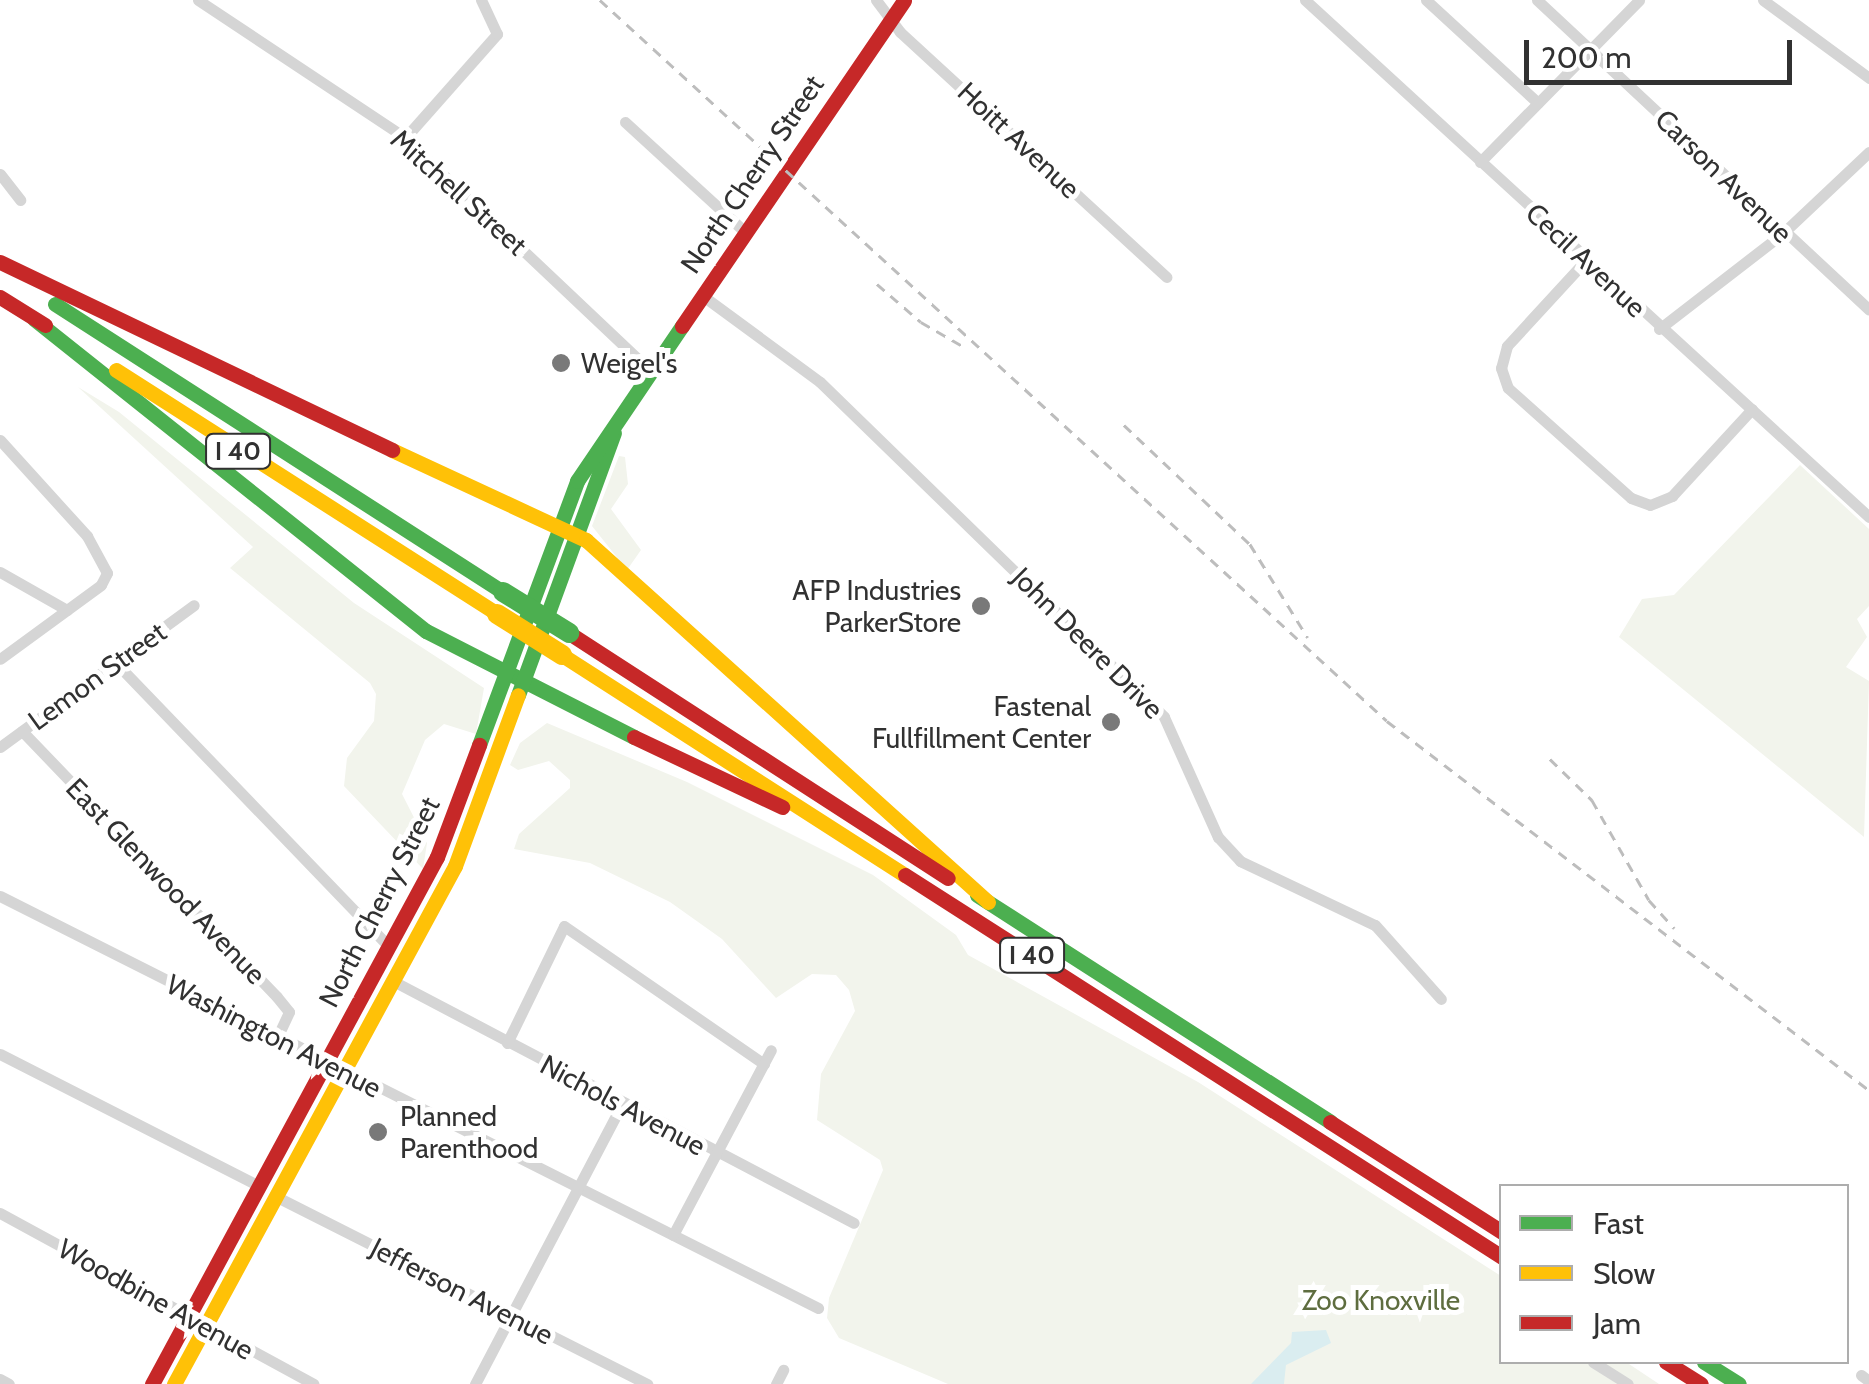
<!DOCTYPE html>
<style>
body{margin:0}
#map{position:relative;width:1869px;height:1384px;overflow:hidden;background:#fff;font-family:Cabin,sans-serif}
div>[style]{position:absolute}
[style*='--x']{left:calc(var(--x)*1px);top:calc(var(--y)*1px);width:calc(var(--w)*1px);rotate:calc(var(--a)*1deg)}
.green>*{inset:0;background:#f2f4ec}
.water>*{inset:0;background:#daedf0}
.street>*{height:11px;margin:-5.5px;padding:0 5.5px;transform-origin:5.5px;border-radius:5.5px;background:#d5d5d5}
.fast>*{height:15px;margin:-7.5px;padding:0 7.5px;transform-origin:7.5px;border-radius:7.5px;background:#4caf50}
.slow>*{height:15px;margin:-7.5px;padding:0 7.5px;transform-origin:7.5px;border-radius:7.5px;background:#ffc107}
.jam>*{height:15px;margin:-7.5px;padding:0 7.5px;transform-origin:7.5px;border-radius:7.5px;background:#c62828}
.rail>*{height:2.5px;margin-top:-1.25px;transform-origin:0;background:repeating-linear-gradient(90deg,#bdbdbd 0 10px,transparent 0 18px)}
.fast-bridge>*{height:20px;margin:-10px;padding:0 10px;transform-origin:10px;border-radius:10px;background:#4caf50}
.slow-bridge>*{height:20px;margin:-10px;padding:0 10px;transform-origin:10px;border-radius:10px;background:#ffc107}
.dots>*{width:28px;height:28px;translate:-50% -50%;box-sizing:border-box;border:5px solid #fff;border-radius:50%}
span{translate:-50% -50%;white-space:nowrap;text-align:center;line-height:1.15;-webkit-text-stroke:10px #fff;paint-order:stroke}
.shield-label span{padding:2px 8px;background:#fff;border:2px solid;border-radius:8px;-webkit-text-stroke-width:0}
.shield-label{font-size:25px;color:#313131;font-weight:700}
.street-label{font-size:28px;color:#313131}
.poi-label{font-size:28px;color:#313131}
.left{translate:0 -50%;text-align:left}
.right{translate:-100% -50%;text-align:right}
.park-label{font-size:28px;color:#5e6d3f}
.legend{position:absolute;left:1499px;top:1184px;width:350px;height:180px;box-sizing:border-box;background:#fff;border:2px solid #adadad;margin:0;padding:12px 18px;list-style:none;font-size:30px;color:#313131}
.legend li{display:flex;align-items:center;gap:20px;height:50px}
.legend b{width:50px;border:2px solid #adadad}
.scale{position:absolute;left:1524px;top:40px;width:268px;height:45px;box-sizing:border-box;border:5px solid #313131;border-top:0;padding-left:12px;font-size:30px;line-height:35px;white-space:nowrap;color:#313131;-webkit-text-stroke:8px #fff;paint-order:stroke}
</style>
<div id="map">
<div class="green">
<div style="clip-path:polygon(78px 387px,119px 412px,354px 603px,484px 688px,476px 734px,444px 724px,425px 740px,402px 794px,427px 843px,423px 869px,344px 786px,347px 758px,374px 721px,376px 694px,370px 683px,230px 568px,253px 547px)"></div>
<div style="clip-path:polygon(619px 456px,625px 457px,628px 484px,611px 509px,641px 550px,627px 570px,592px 526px)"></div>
<div style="clip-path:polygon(1800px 465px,1869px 529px,1869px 606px,1857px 619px,1867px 637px,1846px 667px,1869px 681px,1864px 837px,1619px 637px,1642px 599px,1674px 595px)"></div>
<div style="clip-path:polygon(547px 723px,687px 782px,873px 875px,956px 935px,968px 955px,1198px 1082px,1501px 1276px,1502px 1362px,1626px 1362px,1659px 1384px,948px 1384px,839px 1338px,827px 1318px,829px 1298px,883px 1170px,880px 1160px,817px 1120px,821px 1074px,855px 1011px,849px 990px,836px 975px,812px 974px,776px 998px,722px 939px,670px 902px,590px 863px,514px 849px,519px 834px,570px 788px,570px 780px,549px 761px,518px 770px,510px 765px,520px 743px)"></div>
</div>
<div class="water">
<div style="clip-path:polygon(1326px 1330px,1331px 1343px,1286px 1365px,1284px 1384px,1251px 1384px,1291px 1343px,1292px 1332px)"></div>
</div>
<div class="street">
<div style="--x:198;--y:0;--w:244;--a:33.6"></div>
<div style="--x:401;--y:135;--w:345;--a:43.4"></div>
<div style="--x:876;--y:0;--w:40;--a:53"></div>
<div style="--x:900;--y:32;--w:362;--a:42.6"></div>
<div style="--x:1305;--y:0;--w:765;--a:42.51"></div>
<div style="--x:1426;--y:0;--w:152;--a:42.6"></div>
<div style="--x:1537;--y:0;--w:454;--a:43"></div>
<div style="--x:1763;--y:0;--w:132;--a:36.3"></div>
<div style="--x:625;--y:122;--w:163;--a:42.5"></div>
<div style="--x:405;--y:138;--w:139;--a:-48.5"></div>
<div style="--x:497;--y:34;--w:38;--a:-115"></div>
<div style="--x:1480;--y:162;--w:227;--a:-45.5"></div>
<div style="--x:0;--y:174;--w:33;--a:52"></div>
<div style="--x:1586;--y:260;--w:117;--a:132.6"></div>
<div style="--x:1507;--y:346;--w:23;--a:105"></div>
<div style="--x:1501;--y:368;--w:21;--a:71"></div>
<div style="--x:1508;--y:388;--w:165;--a:41.8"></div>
<div style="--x:1631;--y:498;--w:20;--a:20"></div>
<div style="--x:1650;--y:505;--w:24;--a:-22"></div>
<div style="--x:1672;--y:496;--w:118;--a:-47.4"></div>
<div style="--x:703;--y:296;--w:145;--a:36.3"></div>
<div style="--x:820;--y:382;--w:480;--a:44.2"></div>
<div style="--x:1164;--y:717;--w:132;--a:65.8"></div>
<div style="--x:1218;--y:837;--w:33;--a:47"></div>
<div style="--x:1240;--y:861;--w:149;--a:25.4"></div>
<div style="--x:1375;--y:925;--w:99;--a:48.3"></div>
<div style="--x:1659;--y:329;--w:157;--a:-37.7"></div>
<div style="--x:1783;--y:233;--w:118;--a:-43.3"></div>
<div style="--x:0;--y:440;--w:130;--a:47.8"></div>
<div style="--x:87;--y:536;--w:42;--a:61.6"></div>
<div style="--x:107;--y:573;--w:13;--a:117"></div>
<div style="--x:101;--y:585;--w:125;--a:143.8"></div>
<div style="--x:0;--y:572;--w:77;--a:29.6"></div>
<div style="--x:116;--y:663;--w:394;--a:46.1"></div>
<div style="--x:22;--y:731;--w:368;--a:46.2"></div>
<div style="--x:277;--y:997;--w:19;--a:51"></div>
<div style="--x:289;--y:1012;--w:29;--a:115"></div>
<div style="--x:0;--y:747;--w:240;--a:-36.2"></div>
<div style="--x:0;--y:896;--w:916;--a:26.73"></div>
<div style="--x:395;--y:982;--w:518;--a:27.7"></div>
<div style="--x:507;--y:1043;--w:130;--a:-64"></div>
<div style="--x:564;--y:926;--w:243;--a:34.6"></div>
<div style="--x:0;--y:1054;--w:291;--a:27"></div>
<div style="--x:277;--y:1197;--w:415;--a:26.8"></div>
<div style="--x:0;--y:1213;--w:357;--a:28.6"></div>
<div style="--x:673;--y:1235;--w:209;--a:-62.1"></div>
<div style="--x:1593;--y:1362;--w:41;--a:32.2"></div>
<div style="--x:1861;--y:1375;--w:10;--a:37"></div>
<div style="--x:0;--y:1379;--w:10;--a:29"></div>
<div style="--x:475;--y:1384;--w:316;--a:-62.3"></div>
<div style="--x:776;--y:1384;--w:16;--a:-63"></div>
</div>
<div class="fast">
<div style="--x:55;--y:304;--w:533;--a:32.74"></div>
<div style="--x:34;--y:319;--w:501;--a:38.52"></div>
<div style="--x:426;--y:631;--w:233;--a:27"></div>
<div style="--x:518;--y:695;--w:279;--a:-69.9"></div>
<div style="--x:479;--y:745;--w:282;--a:-69.6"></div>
<div style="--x:577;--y:481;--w:187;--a:-55.9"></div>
<div style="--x:977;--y:895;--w:420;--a:32.7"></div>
<div style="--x:1704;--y:1362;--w:41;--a:32.2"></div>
</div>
<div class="slow">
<div style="--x:116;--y:370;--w:452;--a:32.6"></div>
<div style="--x:392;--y:450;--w:214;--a:24.9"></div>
<div style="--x:586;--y:540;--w:541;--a:42"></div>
<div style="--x:562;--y:655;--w:407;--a:32.7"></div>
<div style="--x:174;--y:1384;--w:589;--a:-61.52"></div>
<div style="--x:455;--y:866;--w:182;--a:-69.8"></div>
</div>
<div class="jam">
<div style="--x:0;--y:262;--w:435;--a:25.6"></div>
<div style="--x:0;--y:297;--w:53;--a:31.9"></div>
<div style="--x:682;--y:326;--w:394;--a:-55.7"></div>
<div style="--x:569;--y:633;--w:451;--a:32.9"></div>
<div style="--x:634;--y:737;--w:164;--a:25.3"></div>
<div style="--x:905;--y:875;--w:709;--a:32.61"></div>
<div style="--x:1330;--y:1122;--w:204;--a:32.6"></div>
<div style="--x:1666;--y:1362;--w:41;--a:32.2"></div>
<div style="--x:152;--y:1384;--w:599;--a:-61.6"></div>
<div style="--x:437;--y:857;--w:120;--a:-69.4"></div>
</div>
<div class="rail">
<div style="--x:600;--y:0;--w:1067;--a:42.49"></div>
<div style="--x:1387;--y:721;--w:607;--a:37.44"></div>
<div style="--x:877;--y:284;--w:58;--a:40.8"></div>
<div style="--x:921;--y:322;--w:52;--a:30"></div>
<div style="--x:1124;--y:425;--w:173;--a:43.4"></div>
<div style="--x:1250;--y:544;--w:110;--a:58.3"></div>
<div style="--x:1550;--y:759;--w:59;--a:44.3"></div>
<div style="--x:1592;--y:800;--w:115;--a:60.3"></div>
<div style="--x:1649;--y:900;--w:38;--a:48"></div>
</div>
<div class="fast-bridge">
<div style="--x:503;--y:592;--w:78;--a:31.8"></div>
</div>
<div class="slow-bridge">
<div style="--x:497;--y:614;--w:77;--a:32.2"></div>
</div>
<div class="dots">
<div style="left:561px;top:363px;background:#797979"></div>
<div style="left:981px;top:606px;background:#797979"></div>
<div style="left:1111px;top:722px;background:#797979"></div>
<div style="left:378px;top:1132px;background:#797979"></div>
</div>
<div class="shield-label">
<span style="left:238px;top:451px">I 40</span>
<span style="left:1032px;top:955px">I 40</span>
</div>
<div class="street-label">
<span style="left:1019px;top:140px;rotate:43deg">Hoitt Avenue</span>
<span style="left:752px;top:174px;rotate:-56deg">North Cherry Street</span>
<span style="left:1724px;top:176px;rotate:44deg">Carson Avenue</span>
<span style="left:459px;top:192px;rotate:42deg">Mitchell Street</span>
<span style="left:1586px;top:260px;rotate:43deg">Cecil Avenue</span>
<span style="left:1088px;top:643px;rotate:45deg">John Deere Drive</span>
<span style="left:97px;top:676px;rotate:-36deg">Lemon Street</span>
<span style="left:166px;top:881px;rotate:46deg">East Glenwood Avenue</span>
<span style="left:379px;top:902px;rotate:-63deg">North Cherry Street</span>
<span style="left:274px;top:1036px;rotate:27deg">Washington Avenue</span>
<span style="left:623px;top:1105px;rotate:28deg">Nichols Avenue</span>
<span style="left:462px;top:1291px;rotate:27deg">Jefferson Avenue</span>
<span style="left:156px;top:1299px;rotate:29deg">Woodbine Avenue</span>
</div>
<div class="poi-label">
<span class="left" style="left:581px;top:363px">Weigel's</span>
<span class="right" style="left:961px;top:606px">AFP Industries<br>ParkerStore</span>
<span class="right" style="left:1091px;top:722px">Fastenal<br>Fullfillment Center</span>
<span class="left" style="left:400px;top:1132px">Planned<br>Parenthood</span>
</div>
<div class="park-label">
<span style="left:1381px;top:1300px">Zoo Knoxville</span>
</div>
<ul class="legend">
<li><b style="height:12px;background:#4caf50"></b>Fast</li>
<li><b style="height:12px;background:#ffc107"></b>Slow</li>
<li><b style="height:12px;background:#c62828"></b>Jam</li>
</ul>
<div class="scale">200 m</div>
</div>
